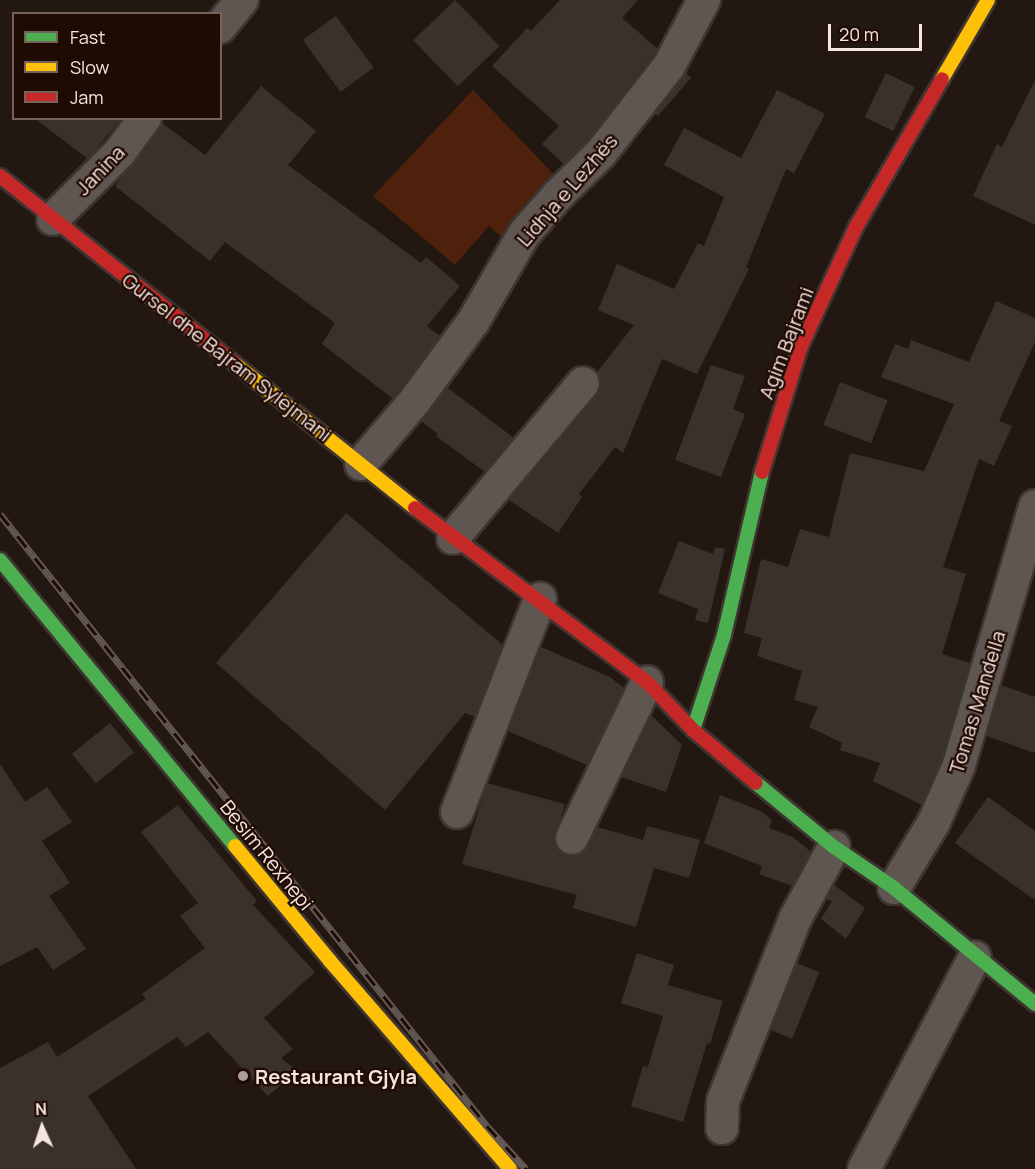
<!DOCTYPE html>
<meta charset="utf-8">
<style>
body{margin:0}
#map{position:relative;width:1035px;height:1169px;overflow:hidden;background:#231712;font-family:Manrope,sans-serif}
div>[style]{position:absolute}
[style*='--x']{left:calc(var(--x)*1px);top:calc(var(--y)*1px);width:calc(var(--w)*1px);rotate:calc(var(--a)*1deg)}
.green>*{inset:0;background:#4d210b}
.building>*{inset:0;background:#3b312c;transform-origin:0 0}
.roads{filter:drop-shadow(2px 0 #3e3531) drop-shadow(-2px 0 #3e3531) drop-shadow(0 2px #3e3531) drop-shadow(0 -2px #3e3531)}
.street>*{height:32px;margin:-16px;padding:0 16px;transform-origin:16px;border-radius:16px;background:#5f5551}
.fast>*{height:14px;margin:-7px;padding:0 7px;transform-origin:7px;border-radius:7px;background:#4caf50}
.slow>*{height:14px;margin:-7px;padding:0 7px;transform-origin:7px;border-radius:7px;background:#ffc107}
.jam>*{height:14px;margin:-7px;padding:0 7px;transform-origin:7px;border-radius:7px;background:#c62828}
.rail>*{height:7px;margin-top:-3.5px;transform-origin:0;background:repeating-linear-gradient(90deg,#200b03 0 14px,#635854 0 28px);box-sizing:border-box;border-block:2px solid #635854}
.dots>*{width:16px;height:16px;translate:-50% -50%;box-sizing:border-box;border:3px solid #200b03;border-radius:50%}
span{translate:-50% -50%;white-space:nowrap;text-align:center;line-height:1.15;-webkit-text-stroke:4.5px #200b03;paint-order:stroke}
.street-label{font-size:20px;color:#f5e5de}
.poi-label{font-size:20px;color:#f5e5de;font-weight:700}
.left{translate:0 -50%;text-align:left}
.legend{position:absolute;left:12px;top:12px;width:210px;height:108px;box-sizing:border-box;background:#200b03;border:2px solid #75625b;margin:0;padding:8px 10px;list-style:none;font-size:18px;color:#f5e5de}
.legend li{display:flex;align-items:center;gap:12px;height:30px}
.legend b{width:30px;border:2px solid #75625b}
.north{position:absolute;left:12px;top:1097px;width:60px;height:60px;-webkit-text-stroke:4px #200b03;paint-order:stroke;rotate:357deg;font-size:16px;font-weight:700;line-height:24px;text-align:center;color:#f5e5de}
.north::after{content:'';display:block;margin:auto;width:21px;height:27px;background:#f5e5de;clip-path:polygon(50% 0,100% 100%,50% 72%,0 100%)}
.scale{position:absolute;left:828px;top:24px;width:94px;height:27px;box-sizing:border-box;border:3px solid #f5e5de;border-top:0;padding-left:8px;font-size:18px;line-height:21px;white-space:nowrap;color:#f5e5de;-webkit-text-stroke:4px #200b03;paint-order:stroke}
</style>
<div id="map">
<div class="green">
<div style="clip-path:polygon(473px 90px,561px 182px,508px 243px,489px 226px,455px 265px,373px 196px)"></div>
</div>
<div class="building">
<div style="left:455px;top:0;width:64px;height:58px;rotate:46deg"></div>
<div style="clip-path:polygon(560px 0,638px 0,622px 18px,658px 49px,588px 141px,564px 164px,542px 144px,559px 126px,492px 66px,527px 28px,531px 31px)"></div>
<div style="left:336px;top:16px;width:64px;height:41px;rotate:54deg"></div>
<div style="clip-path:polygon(686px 73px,691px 78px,658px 116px,655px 113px)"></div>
<div style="left:886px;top:73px;width:32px;height:49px;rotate:26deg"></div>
<div style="clip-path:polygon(1035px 80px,1035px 225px,973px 196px,997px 144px,1002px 147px)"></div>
<div style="clip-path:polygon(261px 86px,316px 131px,288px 165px,421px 263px,426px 257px,460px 286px,427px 326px,440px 336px,393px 399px,322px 344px,335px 323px,225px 242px,210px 261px,115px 186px,162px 123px,205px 155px)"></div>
<div style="clip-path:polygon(777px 90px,825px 114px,794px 173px,786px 169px,746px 267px,749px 269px,697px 374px,662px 359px,623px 453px,615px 447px,579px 494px,582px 497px,558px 533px,509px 500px,597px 395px,601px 386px,597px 372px,634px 325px,598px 310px,617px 264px,674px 289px,698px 243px,704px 246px,724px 197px,664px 165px,684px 128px,741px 158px)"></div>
<div style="clip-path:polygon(34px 118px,122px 118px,88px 159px)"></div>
<div style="clip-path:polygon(996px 301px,1035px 318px,1035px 342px,999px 421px,1012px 426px,994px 466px,979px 459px,943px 567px,966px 574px,942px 654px,970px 663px,942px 759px,922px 805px,873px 781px,880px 763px,840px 750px,842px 743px,809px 727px,818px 707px,794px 700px,802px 671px,757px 656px,762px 638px,744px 633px,761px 559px,788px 567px,800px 529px,829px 537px,850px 453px,924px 471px,954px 404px,881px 377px,895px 344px,908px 349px,911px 340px,969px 362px)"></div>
<div style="clip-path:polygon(469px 358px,448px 388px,514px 438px,485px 472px,436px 436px,438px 434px,421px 421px)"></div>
<div style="clip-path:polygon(711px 365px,745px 376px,733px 409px,745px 414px,721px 477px,675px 460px)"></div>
<div style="left:840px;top:382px;width:51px;height:46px;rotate:21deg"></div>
<div style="clip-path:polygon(346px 513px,503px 645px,475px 717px,465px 713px,385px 810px,216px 663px)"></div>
<div style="clip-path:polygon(679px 541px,713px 554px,715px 547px,725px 549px,708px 623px,695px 620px,698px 609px,658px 593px)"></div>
<div style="clip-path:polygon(541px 647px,610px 677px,624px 688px,587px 765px,508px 731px)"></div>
<div style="clip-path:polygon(1001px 685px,1035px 697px,1035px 753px,986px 736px)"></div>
<div style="clip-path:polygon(651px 715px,682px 745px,666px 792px,621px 777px)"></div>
<div style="left:110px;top:723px;width:38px;height:49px;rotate:51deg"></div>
<div style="clip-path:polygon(0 764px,25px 802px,47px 787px,72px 822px,42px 841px,70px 883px,49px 896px,86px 949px,53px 970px,37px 947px,0 966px)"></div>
<div style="clip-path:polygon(487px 783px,565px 804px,554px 839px,558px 849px,565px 854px,574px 856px,583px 852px,597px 827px,643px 840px,647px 826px,700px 840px,689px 878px,654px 868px,636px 927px,573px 908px,577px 895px,462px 864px)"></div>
<div style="clip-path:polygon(720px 795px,761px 811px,772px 820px,769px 828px,793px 837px,811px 852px,792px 886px,759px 874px,762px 866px,704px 843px)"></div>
<div style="clip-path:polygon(988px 797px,1035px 831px,1035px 900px,955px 843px)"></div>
<div style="clip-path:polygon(178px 805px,257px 901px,253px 905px,315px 972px,264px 1018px,293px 1049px,281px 1058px,297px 1071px,268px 1096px,208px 1032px,186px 1047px,177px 1037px,88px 1096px,136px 1169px,0 1169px,0 1068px,48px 1042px,57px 1057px,146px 999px,142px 994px,205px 948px,180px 916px,198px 903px,141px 832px)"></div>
<div style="clip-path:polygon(834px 885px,865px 908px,846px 939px,821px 919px,832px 901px,826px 899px)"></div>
<div style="clip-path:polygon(637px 953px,674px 965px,668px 985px,723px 1001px,710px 1044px,707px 1043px,683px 1122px,631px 1106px,643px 1066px,648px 1067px,663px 1016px,621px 1003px)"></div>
<div style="left:797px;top:963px;width:24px;height:72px;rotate:22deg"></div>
</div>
<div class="roads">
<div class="street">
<div style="--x:220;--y:27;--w:35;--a:-51"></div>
<div style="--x:53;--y:219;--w:95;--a:-45"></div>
<div style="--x:120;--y:152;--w:42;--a:-53.7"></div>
<div style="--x:361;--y:464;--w:82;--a:-49.5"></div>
<div style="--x:414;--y:402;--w:99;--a:-53.6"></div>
<div style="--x:473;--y:322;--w:102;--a:-59.9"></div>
<div style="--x:524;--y:234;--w:52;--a:-48.9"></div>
<div style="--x:558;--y:195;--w:60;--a:-44.3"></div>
<div style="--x:601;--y:153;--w:110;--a:-52"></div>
<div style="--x:669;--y:66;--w:75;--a:-62.1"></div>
<div style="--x:453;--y:538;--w:202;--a:-50"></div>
<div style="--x:457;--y:812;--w:229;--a:-68.7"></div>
<div style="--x:572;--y:838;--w:173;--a:-64.3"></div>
<div style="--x:894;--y:888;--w:77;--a:-58.8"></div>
<div style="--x:934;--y:822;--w:62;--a:-66.3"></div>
<div style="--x:959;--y:765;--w:270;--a:-73.6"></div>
<div style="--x:722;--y:1128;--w:27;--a:-88"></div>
<div style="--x:723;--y:1101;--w:196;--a:-68.4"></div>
<div style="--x:795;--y:919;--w:82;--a:-61.6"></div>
<div style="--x:864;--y:1169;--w:239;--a:-62.4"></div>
</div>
<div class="fast">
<div style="--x:0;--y:560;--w:370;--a:50.6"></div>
<div style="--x:693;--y:730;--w:100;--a:-71.9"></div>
<div style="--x:724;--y:635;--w:167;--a:-76.9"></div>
<div style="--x:756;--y:783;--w:101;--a:39.4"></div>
<div style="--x:834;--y:847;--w:73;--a:34.3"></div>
<div style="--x:894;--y:888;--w:183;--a:39.4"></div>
</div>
<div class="slow">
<div style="--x:942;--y:79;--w:91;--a:-59.8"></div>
<div style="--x:234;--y:363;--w:232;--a:38.7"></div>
<div style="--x:235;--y:846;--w:149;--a:50.4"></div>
<div style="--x:330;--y:961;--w:275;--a:49.1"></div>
</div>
<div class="jam">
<div style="--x:0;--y:176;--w:300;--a:38.6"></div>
<div style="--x:762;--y:472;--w:132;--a:-72.8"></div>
<div style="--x:801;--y:346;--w:131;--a:-65.2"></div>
<div style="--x:856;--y:227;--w:171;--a:-59.8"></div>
<div style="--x:415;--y:508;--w:290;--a:36.9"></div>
<div style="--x:647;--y:682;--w:66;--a:46.2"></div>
<div style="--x:693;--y:730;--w:82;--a:40.1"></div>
</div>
</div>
<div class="rail">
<div style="--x:0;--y:514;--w:782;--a:51.49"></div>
<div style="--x:487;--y:1126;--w:58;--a:47.8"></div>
</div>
<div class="dots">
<div style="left:243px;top:1076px;background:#ac9d97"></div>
</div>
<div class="street-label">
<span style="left:100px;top:170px;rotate:-46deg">Janina</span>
<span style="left:567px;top:190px;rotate:-49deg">Lidhja e Lezhës</span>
<span style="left:786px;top:343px;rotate:-69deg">Agim Bajrami</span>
<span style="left:227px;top:357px;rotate:38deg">Gursel dhe Bajram Sylejmani</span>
<span style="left:977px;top:702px;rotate:-73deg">Tomas Mandella</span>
<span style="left:267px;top:855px;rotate:51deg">Besim Rexhepi</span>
</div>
<div class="poi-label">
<span class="left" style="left:255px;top:1076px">Restaurant Gjyla</span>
</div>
<ul class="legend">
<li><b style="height:8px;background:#4caf50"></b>Fast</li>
<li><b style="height:8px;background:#ffc107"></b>Slow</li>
<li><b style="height:8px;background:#c62828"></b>Jam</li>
</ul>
<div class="north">N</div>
<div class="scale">20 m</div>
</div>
